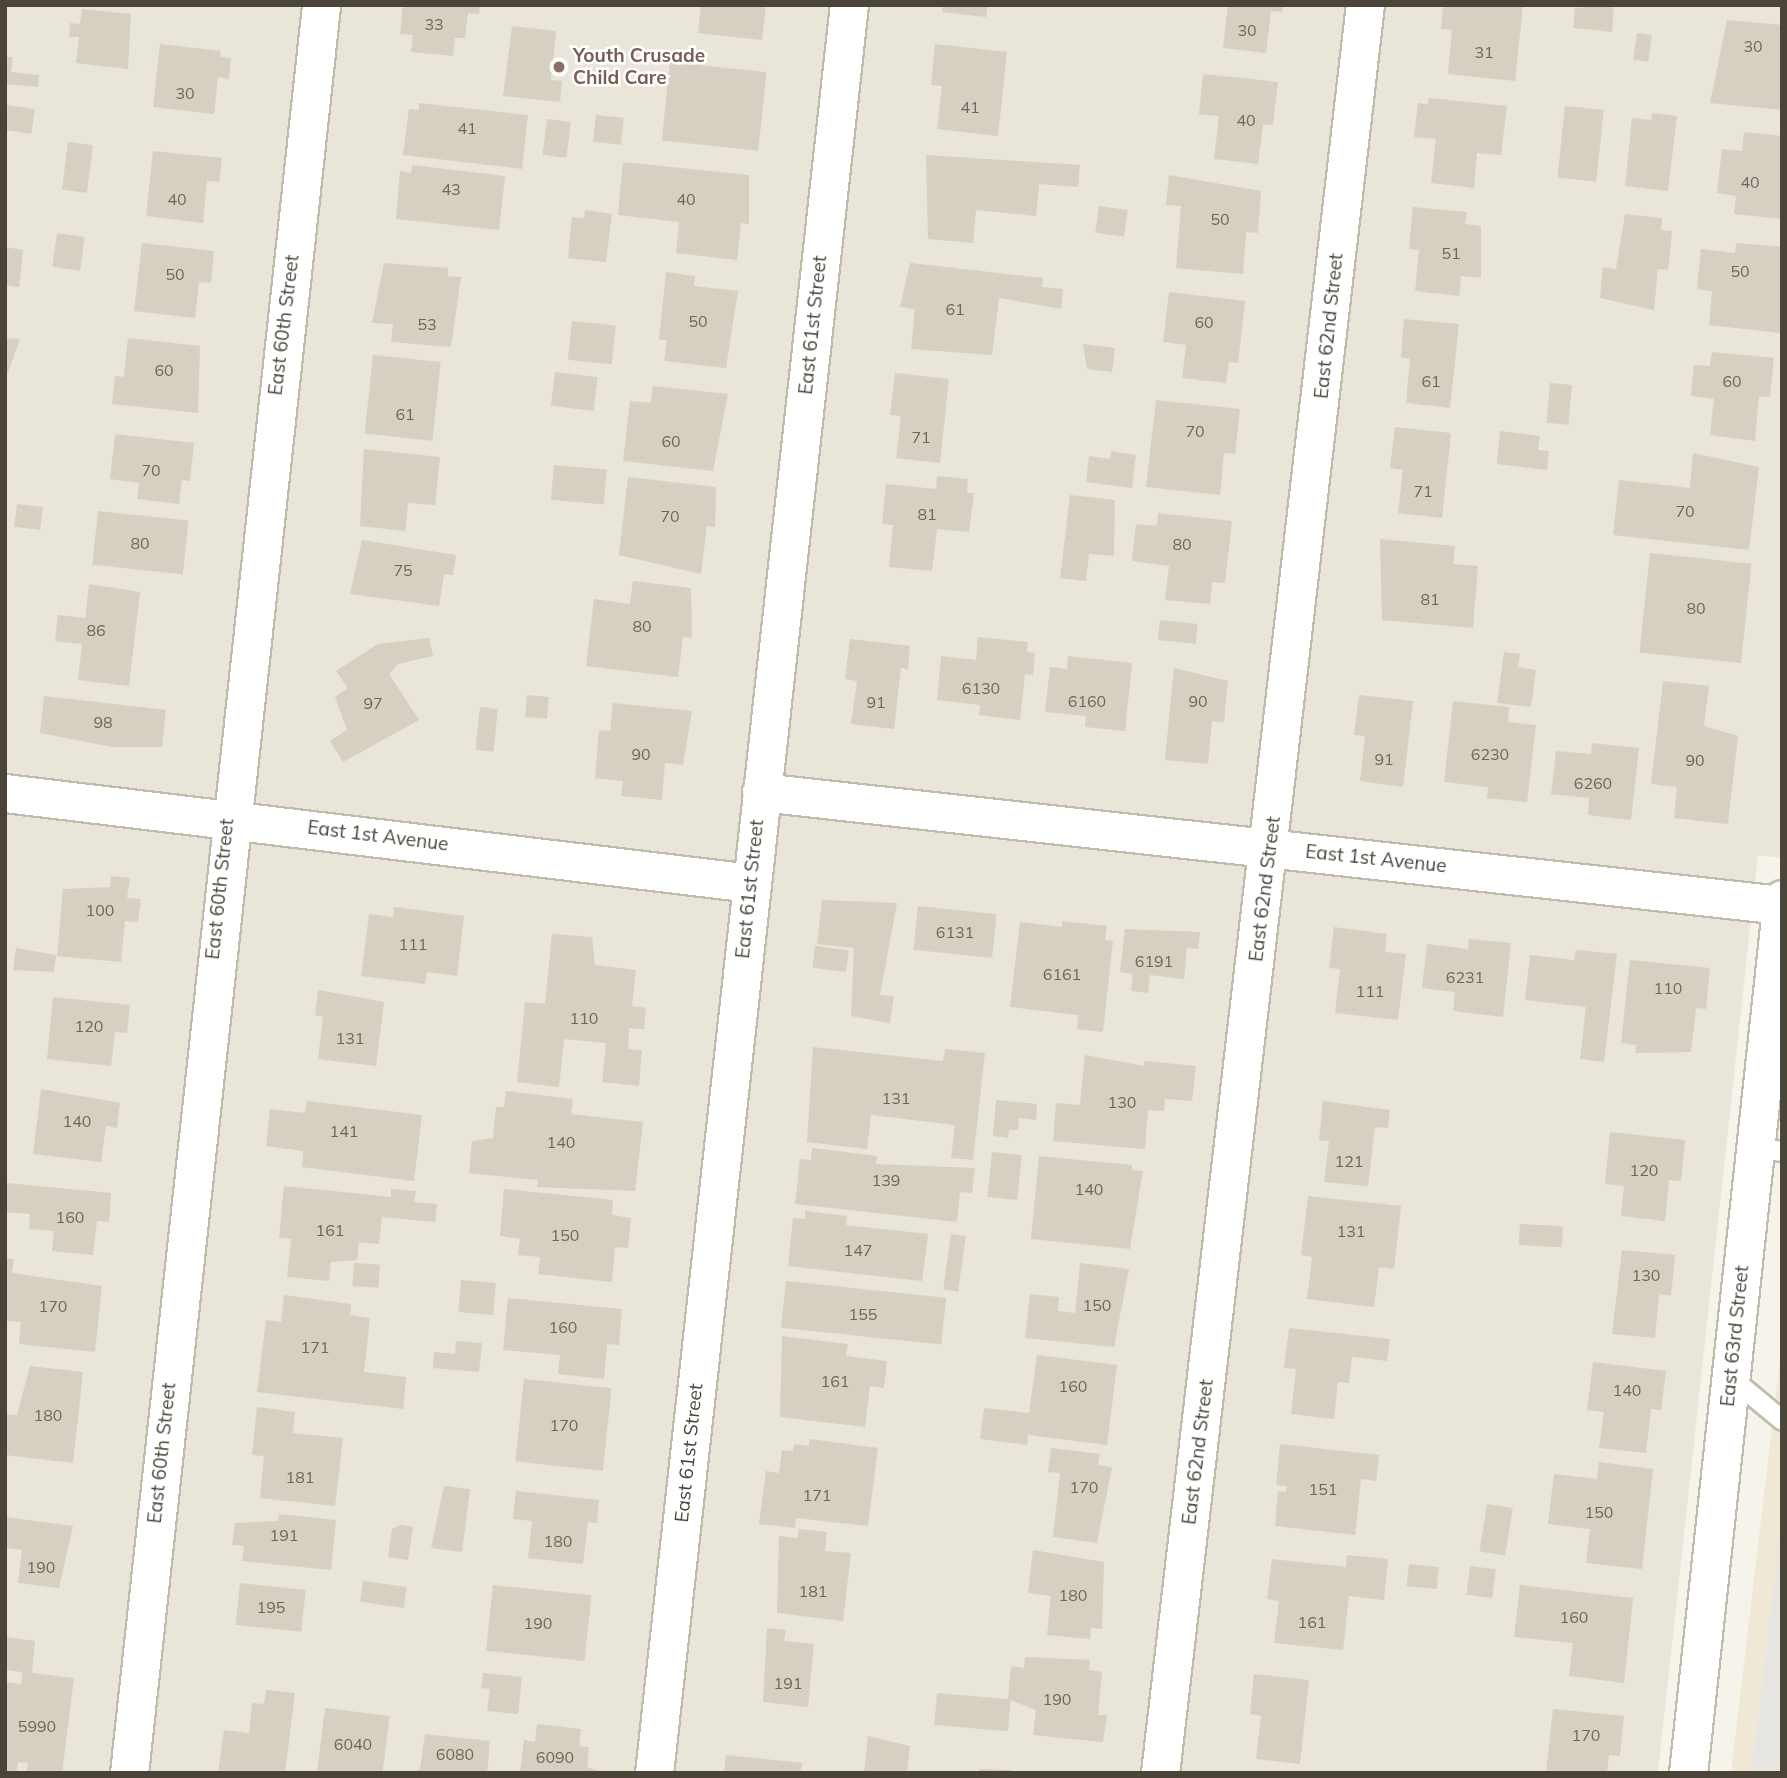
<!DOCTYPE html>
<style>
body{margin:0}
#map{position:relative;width:1787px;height:1778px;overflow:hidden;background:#f6f3eb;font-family:Mulish,sans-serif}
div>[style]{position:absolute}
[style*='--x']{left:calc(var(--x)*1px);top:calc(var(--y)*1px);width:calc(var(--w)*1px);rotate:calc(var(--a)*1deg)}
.residential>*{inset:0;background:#e9e5d9}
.education>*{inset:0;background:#eee8d5}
.parking>*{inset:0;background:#e7e6e2}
.building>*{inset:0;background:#d7cfc1;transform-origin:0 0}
.roads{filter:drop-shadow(2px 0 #c1bbae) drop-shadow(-2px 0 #c1bbae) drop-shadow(0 2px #c1bbae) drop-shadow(0 -2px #c1bbae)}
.service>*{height:19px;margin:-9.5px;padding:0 9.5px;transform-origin:9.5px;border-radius:9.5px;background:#fff}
.minor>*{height:37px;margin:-18.5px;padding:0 18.5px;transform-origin:18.5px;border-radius:18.5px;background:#fff}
.dots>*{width:19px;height:19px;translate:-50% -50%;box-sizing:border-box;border:4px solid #fff;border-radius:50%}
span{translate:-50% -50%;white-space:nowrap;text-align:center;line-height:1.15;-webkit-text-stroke:5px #fff;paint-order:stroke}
.number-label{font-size:16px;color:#6d675b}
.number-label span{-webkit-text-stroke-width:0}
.education-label{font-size:19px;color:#785e54;font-weight:700}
.left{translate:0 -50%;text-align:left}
.street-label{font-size:19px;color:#4a4439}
.frame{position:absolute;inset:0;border:7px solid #4a4439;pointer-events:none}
</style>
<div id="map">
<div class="residential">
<div style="clip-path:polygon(5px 5px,1782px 5px,1782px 858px,1758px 855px,1658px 1773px,5px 1773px)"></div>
</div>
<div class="education">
<div style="clip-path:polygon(1782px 1343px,1782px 1773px,1731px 1773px)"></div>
</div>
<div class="parking">
<div style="clip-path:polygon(1782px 1513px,1782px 1773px,1752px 1773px)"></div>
</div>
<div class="building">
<div style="clip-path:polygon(403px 5px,480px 5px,479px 14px,468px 13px,465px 38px,455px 38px,453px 56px,411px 52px,413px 35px,400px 34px)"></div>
<div style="clip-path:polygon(701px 5px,766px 5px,762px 40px,698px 33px)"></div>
<div style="clip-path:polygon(943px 5px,988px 5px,986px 17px,942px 12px)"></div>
<div style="clip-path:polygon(1228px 5px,1283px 5px,1282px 12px,1271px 11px,1266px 53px,1223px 48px)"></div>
<div style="clip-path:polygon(1443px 5px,1523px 5px,1515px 81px,1448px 74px,1452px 30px,1441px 29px)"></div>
<div style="clip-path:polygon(1614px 5px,1612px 32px,1573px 28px,1575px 8px)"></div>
<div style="clip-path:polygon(82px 9px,131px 14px,128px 69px,76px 63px,79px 37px,69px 37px,70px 23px,80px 24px)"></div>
<div style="clip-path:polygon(1727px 20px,1782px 25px,1782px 110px,1710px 103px)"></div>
<div style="clip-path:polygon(512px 26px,556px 31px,551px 80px,562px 81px,560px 102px,503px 96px)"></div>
<div style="left:1637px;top:33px;width:15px;height:27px;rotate:8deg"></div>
<div style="clip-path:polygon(160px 44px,221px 51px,220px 57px,231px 58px,229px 79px,218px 77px,214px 114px,153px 107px)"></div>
<div style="clip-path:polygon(935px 44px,1007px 52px,998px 136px,937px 129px,942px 86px,931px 85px)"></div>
<div style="clip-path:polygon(5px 57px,13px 57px,11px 72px,39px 75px,38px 87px,5px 84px)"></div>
<div style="left:670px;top:62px;width:97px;height:79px;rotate:6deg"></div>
<div style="clip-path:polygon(1203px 74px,1278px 82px,1273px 125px,1263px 124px,1258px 164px,1214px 159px,1219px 116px,1199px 114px)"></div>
<div style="clip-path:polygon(1429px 98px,1507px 106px,1501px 155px,1477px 153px,1474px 188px,1431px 183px,1436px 139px,1414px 137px,1418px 103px,1428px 104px)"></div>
<div style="clip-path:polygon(419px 103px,528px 115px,522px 169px,403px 155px,409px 109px,419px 110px)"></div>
<div style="left:6px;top:105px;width:29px;height:25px;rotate:8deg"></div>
<div style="left:1565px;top:106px;width:39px;height:72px;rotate:6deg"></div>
<div style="clip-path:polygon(1652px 113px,1677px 116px,1668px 191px,1625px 186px,1632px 118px,1651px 120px)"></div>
<div style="left:596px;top:115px;width:28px;height:27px;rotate:6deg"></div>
<div style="left:547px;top:119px;width:24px;height:36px;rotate:7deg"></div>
<div style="clip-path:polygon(1744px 132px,1782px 136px,1782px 219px,1734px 214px,1736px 196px,1717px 193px,1722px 149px,1742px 151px)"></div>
<div style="left:68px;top:142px;width:25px;height:48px;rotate:7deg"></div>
<div style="clip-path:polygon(153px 151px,222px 158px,219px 182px,207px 181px,203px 223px,146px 216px)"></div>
<div style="clip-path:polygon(926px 155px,1080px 165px,1078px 187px,1039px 184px,1036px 216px,976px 210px,973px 243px,928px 239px)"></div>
<div style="clip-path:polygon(623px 162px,749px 175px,749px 224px,741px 223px,737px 260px,676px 253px,679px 222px,618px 215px)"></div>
<div style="clip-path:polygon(412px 165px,505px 176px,499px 230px,396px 219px,400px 171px,411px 173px)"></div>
<div style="clip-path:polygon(1169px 175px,1261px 191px,1258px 233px,1246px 232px,1243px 274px,1176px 268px,1181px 206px,1166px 205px)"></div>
<div style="left:1099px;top:206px;width:29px;height:27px;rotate:8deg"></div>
<div style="clip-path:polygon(1413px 207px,1467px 212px,1465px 224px,1481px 226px,1481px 278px,1461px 276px,1459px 296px,1415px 291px,1419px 250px,1409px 249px)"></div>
<div style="clip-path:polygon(585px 210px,612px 214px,606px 262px,568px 258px,572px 217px,584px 218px)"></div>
<div style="clip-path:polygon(1625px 214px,1662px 218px,1661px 230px,1672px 231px,1668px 270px,1658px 269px,1654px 310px,1600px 298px,1603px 267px,1616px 269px)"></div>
<div style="left:57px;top:233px;width:28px;height:34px;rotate:8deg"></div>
<div style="clip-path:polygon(142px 243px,214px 251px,211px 283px,199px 282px,195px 318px,134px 311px)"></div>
<div style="clip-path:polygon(1736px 243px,1782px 247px,1781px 333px,1709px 325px,1712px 291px,1697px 289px,1701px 249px,1735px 253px)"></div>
<div style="clip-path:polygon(5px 247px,23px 250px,19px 287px,5px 285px)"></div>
<div style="clip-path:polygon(384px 263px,448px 268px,448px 276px,461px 277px,451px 347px,391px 342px,393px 324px,372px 323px)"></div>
<div style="clip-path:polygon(910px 263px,1043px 278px,1042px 287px,1063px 289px,1061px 309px,999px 298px,992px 355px,911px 349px,915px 309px,900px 307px)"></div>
<div style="clip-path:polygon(666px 272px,695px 276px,694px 286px,738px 291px,726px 368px,664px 361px,667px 340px,659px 340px)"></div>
<div style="clip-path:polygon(1169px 292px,1245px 301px,1238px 363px,1229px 362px,1226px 383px,1182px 378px,1186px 345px,1163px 342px)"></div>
<div style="clip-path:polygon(1404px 319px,1459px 324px,1450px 408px,1406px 403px,1410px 359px,1401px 357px)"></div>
<div style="left:572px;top:321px;width:44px;height:39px;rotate:6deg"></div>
<div style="clip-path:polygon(5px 338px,20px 339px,8px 373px,5px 372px)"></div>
<div style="clip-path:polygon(128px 338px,200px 346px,198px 413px,112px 404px,115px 376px,124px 377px)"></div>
<div style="clip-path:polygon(1083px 344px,1115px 348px,1112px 372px,1087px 369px)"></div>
<div style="clip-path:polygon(1712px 352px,1774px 358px,1770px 397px,1759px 396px,1755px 441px,1710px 435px,1714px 399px,1691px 396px,1694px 365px,1710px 366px)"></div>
<div style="left:373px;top:355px;width:68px;height:79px;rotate:6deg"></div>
<div style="left:555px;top:372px;width:43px;height:34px;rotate:7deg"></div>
<div style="clip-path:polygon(895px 373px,949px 379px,940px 463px,896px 458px,901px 416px,890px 415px)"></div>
<div style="left:1550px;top:383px;width:22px;height:40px;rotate:5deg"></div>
<div style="clip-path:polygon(653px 386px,728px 394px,713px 471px,623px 461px,630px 401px,651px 403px)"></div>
<div style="clip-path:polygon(1156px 400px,1240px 409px,1235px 454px,1224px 453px,1220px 495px,1146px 487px)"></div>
<div style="clip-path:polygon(1395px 427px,1451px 433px,1442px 518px,1398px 513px,1403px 470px,1390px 468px)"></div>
<div style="clip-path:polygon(1500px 431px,1540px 436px,1538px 450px,1549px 451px,1547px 470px,1497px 464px)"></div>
<div style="clip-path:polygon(115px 434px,194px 443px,190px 481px,182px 480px,179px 504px,137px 499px,139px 483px,110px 479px)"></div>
<div style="clip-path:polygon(364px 449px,440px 457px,435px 505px,408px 503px,405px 531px,360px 526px)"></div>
<div style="clip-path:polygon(1111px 451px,1136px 455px,1132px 488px,1086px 482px,1089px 456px,1110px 459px)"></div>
<div style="clip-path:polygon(1693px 453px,1759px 467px,1749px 550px,1613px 535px,1619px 480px,1690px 488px)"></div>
<div style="left:554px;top:465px;width:53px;height:35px;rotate:5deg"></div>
<div style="clip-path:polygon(937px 476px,968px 479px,967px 493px,974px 493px,969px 532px,937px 529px,932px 571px,889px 567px,893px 525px,882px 524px,886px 484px,936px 489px)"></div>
<div style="clip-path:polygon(628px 477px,716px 487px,715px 527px,707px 526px,701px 574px,619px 555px)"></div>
<div style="clip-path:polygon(1070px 495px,1115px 500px,1114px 556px,1089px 554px,1086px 581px,1060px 578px)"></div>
<div style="left:17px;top:504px;width:26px;height:23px;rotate:7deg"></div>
<div style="left:98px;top:511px;width:91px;height:54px;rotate:6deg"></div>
<div style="clip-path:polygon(1158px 513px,1232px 521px,1225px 583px,1212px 582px,1210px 604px,1165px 600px,1169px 566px,1132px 561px,1136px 524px,1157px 526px)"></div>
<div style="clip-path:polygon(1380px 539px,1455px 546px,1453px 564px,1478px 566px,1473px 628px,1382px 620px)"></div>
<div style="clip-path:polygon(362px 540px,456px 555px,453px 575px,444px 574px,439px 606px,350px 594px)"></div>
<div style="left:1650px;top:553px;width:102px;height:100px;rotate:6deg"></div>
<div style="clip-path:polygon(633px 581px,691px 588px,692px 638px,683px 637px,678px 677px,586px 666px,594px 599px,630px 604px)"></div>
<div style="clip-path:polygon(89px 584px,140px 592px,129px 686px,78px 680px,82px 644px,55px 641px,58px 615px,85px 618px)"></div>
<div style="left:1160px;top:620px;width:38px;height:20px;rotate:6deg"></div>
<div style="clip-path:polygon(978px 637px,1028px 642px,1027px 652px,1035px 653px,1033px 675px,1025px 674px,1020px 720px,979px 715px,980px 705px,937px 700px,941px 656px,976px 660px)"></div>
<div style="clip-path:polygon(429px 638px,433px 656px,398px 664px,389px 674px,419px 720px,343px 762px,330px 741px,347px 730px,335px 697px,348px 688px,336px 671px,378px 644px)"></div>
<div style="clip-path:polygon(850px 639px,910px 646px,908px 669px,901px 668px,894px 729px,851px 724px,857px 681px,845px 679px)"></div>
<div style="clip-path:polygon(1504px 652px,1520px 654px,1518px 667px,1536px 670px,1531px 707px,1497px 703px)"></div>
<div style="clip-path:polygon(1068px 656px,1132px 663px,1125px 731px,1085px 727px,1086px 716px,1045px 712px,1050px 667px,1067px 669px)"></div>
<div style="clip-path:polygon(1174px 668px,1228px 681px,1224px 722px,1212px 721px,1208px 764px,1165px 760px)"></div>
<div style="clip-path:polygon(1663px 681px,1709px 686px,1704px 726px,1738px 736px,1728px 824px,1674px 818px,1677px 787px,1651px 784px)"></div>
<div style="left:527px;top:695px;width:22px;height:22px;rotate:5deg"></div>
<div style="clip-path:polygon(1359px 695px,1413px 701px,1403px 787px,1360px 781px,1365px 736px,1354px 735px)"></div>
<div style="clip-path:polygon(44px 696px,166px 710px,162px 747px,112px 747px,40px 733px)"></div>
<div style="clip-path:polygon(1453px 701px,1509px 707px,1508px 722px,1536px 725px,1527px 802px,1487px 798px,1488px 787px,1444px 782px)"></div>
<div style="clip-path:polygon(613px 703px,692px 711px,683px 765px,665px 763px,662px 800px,621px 796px,623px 781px,595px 778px,599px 730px,610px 731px)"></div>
<div style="left:480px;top:707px;width:18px;height:43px;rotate:6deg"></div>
<div style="clip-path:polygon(1592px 743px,1639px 748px,1631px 820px,1588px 815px,1589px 798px,1551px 794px,1556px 751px,1591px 754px)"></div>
<div style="clip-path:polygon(111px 876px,130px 878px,127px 898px,141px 899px,138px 922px,125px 921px,121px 962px,57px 956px,63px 889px,110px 887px)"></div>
<div style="clip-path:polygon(822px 900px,897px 903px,880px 995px,894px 996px,890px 1023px,851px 1016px,854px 948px,817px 944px)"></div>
<div style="left:918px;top:906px;width:79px;height:44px;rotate:6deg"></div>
<div style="clip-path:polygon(394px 907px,464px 916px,457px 976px,427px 972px,425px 984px,361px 976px,369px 914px,393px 917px)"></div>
<div style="clip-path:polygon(1062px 921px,1107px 926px,1105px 940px,1113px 941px,1103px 1032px,1077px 1029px,1078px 1015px,1010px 1007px,1020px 922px,1062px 927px)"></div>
<div style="clip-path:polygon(1334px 927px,1387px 934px,1385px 952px,1406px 954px,1398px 1020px,1335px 1013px,1340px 969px,1329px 968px)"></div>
<div style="clip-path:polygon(1125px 929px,1200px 932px,1198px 949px,1187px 948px,1184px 979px,1150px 975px,1148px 993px,1131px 991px,1133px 974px,1120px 972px)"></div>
<div style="clip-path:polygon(552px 934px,592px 937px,595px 965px,636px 970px,632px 1006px,646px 1008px,644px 1029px,629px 1028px,628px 1049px,642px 1050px,639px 1086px,602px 1082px,606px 1043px,564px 1039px,559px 1087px,517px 1082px,525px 1002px,545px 1004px)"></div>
<div style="clip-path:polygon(1469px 939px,1511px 943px,1503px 1017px,1453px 1011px,1455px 992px,1422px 988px,1427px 944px,1468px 949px)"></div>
<div style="left:815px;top:946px;width:34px;height:22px;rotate:7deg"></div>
<div style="clip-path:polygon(16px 948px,56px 955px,54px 972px,13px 970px)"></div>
<div style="clip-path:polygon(1576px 950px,1617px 954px,1604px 1062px,1580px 1059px,1586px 1007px,1525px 1000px,1530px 955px,1574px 960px)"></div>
<div style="clip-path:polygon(1630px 960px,1710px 968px,1706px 1009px,1696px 1008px,1691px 1052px,1635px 1053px,1636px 1045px,1621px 1043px)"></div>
<div style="clip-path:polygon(318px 990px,384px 1002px,376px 1066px,318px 1059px,323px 1017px,315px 1015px)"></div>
<div style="clip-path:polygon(53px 997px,130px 1005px,127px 1033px,115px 1032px,111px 1066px,47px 1059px)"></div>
<div style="clip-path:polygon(813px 1047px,943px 1061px,945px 1049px,985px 1053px,973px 1160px,951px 1158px,955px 1125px,871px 1115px,867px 1149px,807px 1142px)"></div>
<div style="clip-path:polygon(1085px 1055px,1144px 1066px,1144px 1061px,1196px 1066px,1192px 1101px,1165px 1099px,1164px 1111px,1148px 1110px,1145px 1149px,1053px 1141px,1056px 1103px,1080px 1105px)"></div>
<div style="clip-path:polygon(41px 1089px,120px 1103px,117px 1128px,106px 1126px,101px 1162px,33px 1154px)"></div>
<div style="clip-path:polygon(506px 1091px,573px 1099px,571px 1114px,643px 1122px,635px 1191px,537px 1187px,538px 1180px,469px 1173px,472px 1141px,493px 1138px,496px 1107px,504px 1107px)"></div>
<div style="clip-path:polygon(996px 1100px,1037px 1104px,1036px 1120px,1019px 1118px,1018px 1130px,1009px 1130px,1008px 1138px,993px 1136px)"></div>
<div style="clip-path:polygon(307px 1101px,422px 1115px,414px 1181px,302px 1167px,303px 1151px,266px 1146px,270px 1109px,305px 1113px)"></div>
<div style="clip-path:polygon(1323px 1101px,1390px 1110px,1388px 1128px,1375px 1127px,1368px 1186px,1324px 1182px,1329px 1141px,1319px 1140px)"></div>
<div style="clip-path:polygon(1610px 1132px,1685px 1140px,1681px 1181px,1669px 1180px,1665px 1221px,1621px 1216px,1624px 1186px,1605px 1184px)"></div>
<div style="clip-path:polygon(812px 1148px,877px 1156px,876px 1164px,975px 1168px,972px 1193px,960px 1192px,957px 1222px,795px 1204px,800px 1159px,811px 1160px)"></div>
<div style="left:992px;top:1152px;width:30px;height:45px;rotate:6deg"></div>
<div style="clip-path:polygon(1039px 1156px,1132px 1165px,1132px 1170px,1143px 1171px,1130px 1249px,1031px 1239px)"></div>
<div style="clip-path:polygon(7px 1183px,111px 1193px,109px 1222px,97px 1221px,93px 1255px,52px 1251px,54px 1231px,29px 1229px,30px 1214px,5px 1212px)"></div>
<div style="clip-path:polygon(284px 1186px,391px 1197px,391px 1189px,416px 1191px,414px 1202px,437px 1204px,435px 1222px,382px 1217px,379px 1244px,359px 1242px,357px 1260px,331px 1262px,329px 1281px,287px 1277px,291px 1239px,279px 1238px)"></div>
<div style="clip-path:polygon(504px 1189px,613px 1200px,612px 1215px,631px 1218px,628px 1248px,615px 1247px,612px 1282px,538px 1274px,540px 1257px,518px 1255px,520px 1239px,500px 1236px)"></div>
<div style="clip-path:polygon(1308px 1196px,1401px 1206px,1394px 1269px,1379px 1267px,1374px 1307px,1307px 1299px,1312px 1257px,1301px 1255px)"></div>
<div style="clip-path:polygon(805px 1211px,847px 1216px,846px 1225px,928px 1234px,922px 1281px,788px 1266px,793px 1218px,805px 1219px)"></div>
<div style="left:1520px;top:1224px;width:43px;height:21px;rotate:3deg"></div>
<div style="left:951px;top:1234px;width:15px;height:56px;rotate:8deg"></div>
<div style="clip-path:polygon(1622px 1250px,1675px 1255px,1671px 1296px,1659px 1294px,1655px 1338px,1612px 1334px)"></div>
<div style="clip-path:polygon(5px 1258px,14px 1259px,12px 1273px,102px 1286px,95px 1352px,19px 1344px,21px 1322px,5px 1321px)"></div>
<div style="left:354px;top:1263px;width:26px;height:23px;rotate:4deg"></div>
<div style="clip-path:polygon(1080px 1263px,1129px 1269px,1114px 1347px,1025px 1338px,1030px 1294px,1059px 1297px,1058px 1311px,1075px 1313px)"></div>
<div style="left:461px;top:1280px;width:35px;height:32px;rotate:5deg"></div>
<div style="left:786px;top:1281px;width:161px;height:47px;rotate:6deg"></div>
<div style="clip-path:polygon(284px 1295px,351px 1304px,350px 1315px,370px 1318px,364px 1372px,406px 1377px,403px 1409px,257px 1392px,266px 1320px,281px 1322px)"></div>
<div style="clip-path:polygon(508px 1298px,622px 1309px,619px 1345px,607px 1344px,604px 1379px,558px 1374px,560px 1355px,503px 1350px)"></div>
<div style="clip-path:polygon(1289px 1328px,1390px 1339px,1387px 1361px,1352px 1357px,1349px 1383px,1338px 1382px,1334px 1419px,1291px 1414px,1296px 1369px,1284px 1368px)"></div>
<div style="clip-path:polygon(782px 1336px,848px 1344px,846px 1356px,887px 1361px,884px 1388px,870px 1386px,865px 1427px,780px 1417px)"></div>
<div style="clip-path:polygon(456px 1341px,482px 1343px,479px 1372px,433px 1368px,434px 1352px,455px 1354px)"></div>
<div style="clip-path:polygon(1037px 1355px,1117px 1365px,1107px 1445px,1028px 1435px,1027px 1445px,980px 1439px,984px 1408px,1029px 1413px)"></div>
<div style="clip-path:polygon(1593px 1362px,1666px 1371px,1661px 1410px,1651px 1409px,1646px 1453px,1599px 1448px,1604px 1412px,1587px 1410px)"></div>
<div style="clip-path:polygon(30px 1366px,83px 1372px,73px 1463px,5px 1455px,5px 1414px,17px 1415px)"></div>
<div style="left:524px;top:1379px;width:88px;height:83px;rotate:6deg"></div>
<div style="clip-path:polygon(257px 1407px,295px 1412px,293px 1433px,343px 1438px,335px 1506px,260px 1498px,264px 1456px,252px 1455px)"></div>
<div style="clip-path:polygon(809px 1439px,878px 1448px,868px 1526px,796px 1518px,795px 1528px,759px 1524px,766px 1471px,779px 1473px,782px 1450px,793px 1451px,794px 1444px,809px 1446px)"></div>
<div style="clip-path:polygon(1280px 1444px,1379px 1455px,1376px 1481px,1361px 1479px,1355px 1535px,1275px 1526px,1278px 1491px,1286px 1492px,1287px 1486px,1276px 1485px)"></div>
<div style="clip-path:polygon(1051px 1448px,1100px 1454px,1098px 1465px,1112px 1467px,1097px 1543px,1053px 1537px,1060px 1473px,1048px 1472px)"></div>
<div style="clip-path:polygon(1599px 1462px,1653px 1469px,1642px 1569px,1586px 1563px,1590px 1529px,1548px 1524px,1554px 1474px,1597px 1479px)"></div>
<div style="clip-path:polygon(444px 1486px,470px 1489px,462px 1552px,431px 1548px)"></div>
<div style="clip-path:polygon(516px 1491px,599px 1500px,597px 1523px,588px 1522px,583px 1564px,528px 1558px,532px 1521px,513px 1519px)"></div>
<div style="left:1487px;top:1504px;width:26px;height:48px;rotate:9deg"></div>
<div style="clip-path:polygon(279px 1514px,336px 1520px,331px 1570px,242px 1561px,244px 1546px,232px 1545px,235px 1523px,278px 1521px)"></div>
<div style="clip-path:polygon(5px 1517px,73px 1526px,59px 1588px,18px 1583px,22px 1550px,5px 1548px)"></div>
<div style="clip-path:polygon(401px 1525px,413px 1527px,408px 1560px,388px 1557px,392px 1529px)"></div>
<div style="clip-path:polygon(799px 1529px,827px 1532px,825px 1551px,851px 1553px,843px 1621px,777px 1613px,779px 1536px,797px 1538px)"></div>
<div style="clip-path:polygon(1033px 1550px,1104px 1562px,1102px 1629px,1091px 1628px,1090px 1639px,1047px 1635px,1051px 1596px,1028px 1593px)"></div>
<div style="clip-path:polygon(1347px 1555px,1388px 1559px,1384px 1600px,1349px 1596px,1343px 1650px,1274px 1643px,1279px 1601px,1267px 1599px,1272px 1559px,1346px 1567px)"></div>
<div style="left:1409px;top:1564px;width:30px;height:22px;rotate:6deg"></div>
<div style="left:1470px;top:1566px;width:26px;height:29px;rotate:7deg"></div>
<div style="left:363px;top:1581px;width:44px;height:21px;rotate:8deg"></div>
<div style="left:240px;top:1583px;width:66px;height:42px;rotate:6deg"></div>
<div style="left:493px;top:1585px;width:99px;height:66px;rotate:6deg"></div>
<div style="clip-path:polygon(1520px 1585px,1633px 1598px,1624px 1683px,1569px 1676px,1573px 1643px,1514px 1637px)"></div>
<div style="clip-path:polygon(767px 1628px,786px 1630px,784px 1641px,814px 1644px,808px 1707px,763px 1702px)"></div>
<div style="clip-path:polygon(5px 1637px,35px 1641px,32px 1673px,74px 1678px,62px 1773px,27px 1772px,28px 1763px,18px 1762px,16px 1773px,5px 1773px,6px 1682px,21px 1684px,22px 1672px,5px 1670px)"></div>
<div style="clip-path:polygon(1025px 1657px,1090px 1660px,1089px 1670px,1102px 1672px,1098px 1715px,1107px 1715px,1103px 1742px,1033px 1735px,1036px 1710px,1008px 1699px,1011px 1666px,1024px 1668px)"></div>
<div style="clip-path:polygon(483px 1673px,522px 1677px,518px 1714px,487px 1711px,490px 1689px,481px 1688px)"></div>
<div style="clip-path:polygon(1254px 1674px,1309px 1680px,1300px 1764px,1256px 1759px,1261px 1716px,1250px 1714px)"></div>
<div style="clip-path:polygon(266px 1690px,295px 1693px,285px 1773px,218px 1773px,224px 1730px,249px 1733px,252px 1703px,264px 1704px)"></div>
<div style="left:937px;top:1693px;width:74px;height:32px;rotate:5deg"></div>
<div style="left:325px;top:1708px;width:65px;height:65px;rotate:7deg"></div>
<div style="clip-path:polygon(1553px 1709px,1624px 1716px,1620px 1756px,1609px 1755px,1607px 1773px,1546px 1773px)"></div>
<div style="clip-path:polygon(537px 1724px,581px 1729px,579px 1746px,589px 1747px,587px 1767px,606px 1773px,520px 1773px,524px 1740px,535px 1742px)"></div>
<div style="clip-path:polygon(425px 1734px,490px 1741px,487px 1773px,411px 1773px,420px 1769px)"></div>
<div style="clip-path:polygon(868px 1736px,910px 1746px,907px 1773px,864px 1773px)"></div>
<div style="clip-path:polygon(726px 1755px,802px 1763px,801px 1773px,724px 1773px)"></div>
<div style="clip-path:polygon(979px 1769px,1011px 1770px,1011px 1773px,979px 1773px)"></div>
</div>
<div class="roads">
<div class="service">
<div style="--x:1755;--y:1148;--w:27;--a:6"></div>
<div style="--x:1730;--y:1377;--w:67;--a:39.6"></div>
</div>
<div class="minor">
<div style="--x:761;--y:792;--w:1027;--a:6.32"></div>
<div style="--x:5;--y:793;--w:751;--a:6.88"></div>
<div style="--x:129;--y:1773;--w:1778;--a:-83.8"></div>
<div style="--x:654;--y:1773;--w:1779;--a:-83.71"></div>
<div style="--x:1160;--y:1773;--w:1780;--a:-83.39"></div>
<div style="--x:1688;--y:1773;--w:879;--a:-83.86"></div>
</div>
</div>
<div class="dots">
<div style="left:559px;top:67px;background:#8d6e63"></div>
</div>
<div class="number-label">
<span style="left:434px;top:24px">33</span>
<span style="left:1247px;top:30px">30</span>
<span style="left:1753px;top:46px">30</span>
<span style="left:1484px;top:52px">31</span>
<span style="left:185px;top:93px">30</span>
<span style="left:970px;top:107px">41</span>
<span style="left:1246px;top:120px">40</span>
<span style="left:467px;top:128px">41</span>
<span style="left:1750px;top:182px">40</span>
<span style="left:451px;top:189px">43</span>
<span style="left:177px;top:199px">40</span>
<span style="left:686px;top:199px">40</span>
<span style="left:1220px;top:219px">50</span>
<span style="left:1451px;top:253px">51</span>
<span style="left:1740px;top:271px">50</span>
<span style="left:175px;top:274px">50</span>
<span style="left:955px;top:309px">61</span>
<span style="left:698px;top:321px">50</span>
<span style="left:1204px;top:322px">60</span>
<span style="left:427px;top:324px">53</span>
<span style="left:164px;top:370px">60</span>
<span style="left:1431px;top:381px">61</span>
<span style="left:1732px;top:381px">60</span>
<span style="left:405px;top:414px">61</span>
<span style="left:1195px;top:431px">70</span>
<span style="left:921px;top:437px">71</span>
<span style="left:671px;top:441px">60</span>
<span style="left:151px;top:470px">70</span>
<span style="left:1423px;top:491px">71</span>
<span style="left:1685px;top:511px">70</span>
<span style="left:927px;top:514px">81</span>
<span style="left:670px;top:516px">70</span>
<span style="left:140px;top:543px">80</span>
<span style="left:1182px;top:544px">80</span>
<span style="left:403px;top:570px">75</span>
<span style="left:1430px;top:599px">81</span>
<span style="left:1696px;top:608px">80</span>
<span style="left:642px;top:626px">80</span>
<span style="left:96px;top:630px">86</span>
<span style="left:981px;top:688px">6130</span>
<span style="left:1087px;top:701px">6160</span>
<span style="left:1198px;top:701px">90</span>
<span style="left:876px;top:702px">91</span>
<span style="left:373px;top:703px">97</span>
<span style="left:103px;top:722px">98</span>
<span style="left:641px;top:754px">90</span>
<span style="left:1490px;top:754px">6230</span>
<span style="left:1384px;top:759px">91</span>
<span style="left:1695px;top:760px">90</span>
<span style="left:1593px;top:783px">6260</span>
<span style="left:100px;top:910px">100</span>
<span style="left:955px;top:932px">6131</span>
<span style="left:413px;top:944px">111</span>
<span style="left:1154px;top:961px">6191</span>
<span style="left:1062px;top:974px">6161</span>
<span style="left:1465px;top:977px">6231</span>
<span style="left:1668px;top:988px">110</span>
<span style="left:1370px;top:991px">111</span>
<span style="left:584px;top:1018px">110</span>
<span style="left:89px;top:1026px">120</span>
<span style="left:350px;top:1038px">131</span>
<span style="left:896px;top:1098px">131</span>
<span style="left:1122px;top:1102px">130</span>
<span style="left:77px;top:1121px">140</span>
<span style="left:344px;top:1131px">141</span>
<span style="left:561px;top:1142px">140</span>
<span style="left:1349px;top:1161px">121</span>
<span style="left:1644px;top:1170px">120</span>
<span style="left:886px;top:1180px">139</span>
<span style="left:1089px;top:1189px">140</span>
<span style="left:70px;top:1217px">160</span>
<span style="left:330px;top:1230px">161</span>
<span style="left:1351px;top:1231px">131</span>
<span style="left:565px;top:1235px">150</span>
<span style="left:858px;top:1250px">147</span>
<span style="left:1646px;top:1275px">130</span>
<span style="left:1097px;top:1305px">150</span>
<span style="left:53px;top:1306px">170</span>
<span style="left:863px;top:1314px">155</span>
<span style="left:563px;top:1327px">160</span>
<span style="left:315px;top:1347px">171</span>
<span style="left:835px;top:1381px">161</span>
<span style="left:1073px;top:1386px">160</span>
<span style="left:1627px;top:1390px">140</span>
<span style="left:48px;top:1415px">180</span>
<span style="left:564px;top:1425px">170</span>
<span style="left:300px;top:1477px">181</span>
<span style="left:1084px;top:1487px">170</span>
<span style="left:1323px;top:1489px">151</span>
<span style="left:817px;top:1495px">171</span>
<span style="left:1599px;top:1512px">150</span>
<span style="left:284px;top:1535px">191</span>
<span style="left:558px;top:1541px">180</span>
<span style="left:41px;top:1567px">190</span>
<span style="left:813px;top:1591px">181</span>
<span style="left:1073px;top:1595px">180</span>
<span style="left:271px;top:1607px">195</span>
<span style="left:1574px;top:1617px">160</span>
<span style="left:1312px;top:1622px">161</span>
<span style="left:538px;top:1623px">190</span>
<span style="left:788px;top:1683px">191</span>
<span style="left:1057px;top:1699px">190</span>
<span style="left:37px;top:1726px">5990</span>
<span style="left:1586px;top:1735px">170</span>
<span style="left:353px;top:1744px">6040</span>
<span style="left:455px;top:1754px">6080</span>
<span style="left:555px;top:1757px">6090</span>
</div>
<div class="education-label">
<span class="left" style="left:573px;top:67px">Youth Crusade<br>Child Care</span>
</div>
<div class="street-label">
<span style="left:284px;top:325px;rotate:-83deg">East 60th Street</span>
<span style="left:813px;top:325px;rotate:-84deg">East 61st Street</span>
<span style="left:1329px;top:326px;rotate:-84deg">East 62nd Street</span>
<span style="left:378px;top:836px;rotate:7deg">East 1st Avenue</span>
<span style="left:1376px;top:859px;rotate:6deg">East 1st Avenue</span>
<span style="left:220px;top:889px;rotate:-84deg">East 60th Street</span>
<span style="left:750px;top:889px;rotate:-84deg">East 61st Street</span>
<span style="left:1265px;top:889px;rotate:-83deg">East 62nd Street</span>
<span style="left:1735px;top:1336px;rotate:-84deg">East 63rd Street</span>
<span style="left:1198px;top:1452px;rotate:-83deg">East 62nd Street</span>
<span style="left:162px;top:1453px;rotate:-84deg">East 60th Street</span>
<span style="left:689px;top:1453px;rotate:-84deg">East 61st Street</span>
</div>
<div class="frame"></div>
</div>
